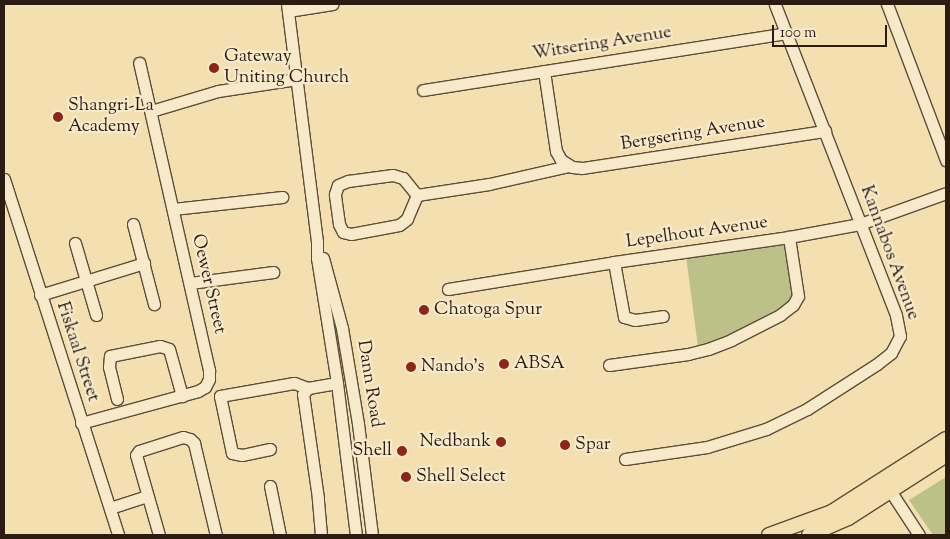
<!DOCTYPE html>
<style>
body{margin:0}
#map{position:relative;width:950px;height:539px;overflow:hidden;background:#f3dfaf;font-family:"Sorts Mill Goudy",serif}
div>[style]{position:absolute}
[style*='--x']{left:calc(var(--x)*1px);top:calc(var(--y)*1px);width:calc(var(--w)*1px);rotate:calc(var(--a)*1deg)}
.green>*{inset:0;background:#bcc18a}
.roads{filter:drop-shadow(1px 0 #5d4c38) drop-shadow(-1px 0 #5d4c38) drop-shadow(0 1px #5d4c38) drop-shadow(0 -1px #5d4c38)}
.minor>*{height:11px;margin:-5.5px;padding:0 5.5px;transform-origin:5.5px;border-radius:5.5px;background:#f7eacb}
.major>*{height:14px;margin:-7px;padding:0 7px;transform-origin:7px;border-radius:7px;background:#f3dfaf}
.dots>*{width:14px;height:14px;translate:-50% -50%;box-sizing:border-box;border:2px solid #f7eacb;border-radius:50%}
span{translate:-50% -50%;white-space:nowrap;text-align:center;line-height:1.15;-webkit-text-stroke:4.5px #f7eacb;paint-order:stroke}
.street-label{font-size:18px;color:#2b1b10}
.poi-label{font-size:18px;color:#2b1b10}
.left{translate:0 -50%;text-align:left}
.right{translate:-100% -50%;text-align:right}
.frame{position:absolute;inset:0;border:5px solid #2b1b10;pointer-events:none}
.scale{position:absolute;left:772px;top:25px;width:115px;height:22px;box-sizing:border-box;border:2px solid #2b1b10;border-top:0;padding-left:6px;font-size:15px;line-height:18px;white-space:nowrap;color:#2b1b10;-webkit-text-stroke:4px #f7eacb;paint-order:stroke}
</style>
<div id="map">
<div class="green">
<div style="clip-path:polygon(784px 243px,794px 288px,792px 298px,781px 309px,723px 339px,698px 347px,686px 256px)"></div>
<div style="clip-path:polygon(946px 477px,946px 535px,933px 535px,909px 500px)"></div>
</div>
<div class="roads">
<div class="minor">
<div style="--x:287;--y:4;--w:240;--a:82.8"></div>
<div style="--x:317;--y:242;--w:16;--a:90"></div>
<div style="--x:317;--y:258;--w:127;--a:80.9"></div>
<div style="--x:337;--y:383;--w:153;--a:82.9"></div>
<div style="--x:887;--y:4;--w:167;--a:69.3"></div>
<div style="--x:288;--y:11;--w:45;--a:-9"></div>
<div style="--x:544;--y:71;--w:81;--a:81.5"></div>
<div style="--x:556;--y:151;--w:10;--a:61"></div>
<div style="--x:561;--y:160;--w:13;--a:32"></div>
<div style="--x:572;--y:167;--w:10;--a:6"></div>
<div style="--x:582;--y:168;--w:246;--a:-8.7"></div>
<div style="--x:423;--y:90;--w:367;--a:-8.9"></div>
<div style="--x:151;--y:111;--w:70;--a:-16.6"></div>
<div style="--x:218;--y:91;--w:80;--a:-8.6"></div>
<div style="--x:393;--y:175;--w:10;--a:17"></div>
<div style="--x:403;--y:178;--w:22;--a:51"></div>
<div style="--x:417;--y:195;--w:26;--a:113"></div>
<div style="--x:407;--y:219;--w:10;--a:143"></div>
<div style="--x:399;--y:225;--w:49;--a:169.4"></div>
<div style="--x:351;--y:234;--w:8;--a:-166"></div>
<div style="--x:343;--y:232;--w:9;--a:-117"></div>
<div style="--x:339;--y:224;--w:30;--a:-98"></div>
<div style="--x:335;--y:194;--w:9;--a:-72"></div>
<div style="--x:338;--y:185;--w:11;--a:-22"></div>
<div style="--x:348;--y:181;--w:45;--a:-7.6"></div>
<div style="--x:4;--y:179;--w:374;--a:72.2"></div>
<div style="--x:417;--y:195;--w:73;--a:-8.7"></div>
<div style="--x:489;--y:184;--w:81;--a:-12.8"></div>
<div style="--x:173;--y:209;--w:110;--a:-6.3"></div>
<div style="--x:133;--y:224;--w:83;--a:75.3"></div>
<div style="--x:75;--y:243;--w:75;--a:73.7"></div>
<div style="--x:323;--y:258;--w:73;--a:74.8"></div>
<div style="--x:342;--y:328;--w:97;--a:80.5"></div>
<div style="--x:358;--y:424;--w:112;--a:82.8"></div>
<div style="--x:614;--y:262;--w:56;--a:79.7"></div>
<div style="--x:624;--y:317;--w:11;--a:15"></div>
<div style="--x:635;--y:320;--w:28;--a:-8"></div>
<div style="--x:190;--y:283;--w:84;--a:-7.5"></div>
<div style="--x:448;--y:289;--w:168;--a:-9.2"></div>
<div style="--x:614;--y:262;--w:177;--a:-8.1"></div>
<div style="--x:789;--y:237;--w:72;--a:-10.4"></div>
<div style="--x:860;--y:224;--w:91;--a:-19.8"></div>
<div style="--x:40;--y:295;--w:109;--a:-17.1"></div>
<div style="--x:609;--y:365;--w:80;--a:-7.9"></div>
<div style="--x:688;--y:354;--w:21;--a:-14"></div>
<div style="--x:708;--y:349;--w:25;--a:-21"></div>
<div style="--x:731;--y:340;--w:55;--a:-27"></div>
<div style="--x:780;--y:315;--w:16;--a:-38"></div>
<div style="--x:793;--y:305;--w:10;--a:-61"></div>
<div style="--x:798;--y:296;--w:60;--a:-98.7"></div>
<div style="--x:117;--y:399;--w:33;--a:-104"></div>
<div style="--x:109;--y:367;--w:11;--a:-85"></div>
<div style="--x:110;--y:356;--w:51;--a:-11.3"></div>
<div style="--x:160;--y:346;--w:9;--a:18"></div>
<div style="--x:169;--y:349;--w:49;--a:74.5"></div>
<div style="--x:81;--y:423;--w:121;--a:-15.3"></div>
<div style="--x:198;--y:391;--w:8;--a:-30"></div>
<div style="--x:205;--y:387;--w:9;--a:-63"></div>
<div style="--x:209;--y:379;--w:9;--a:-90"></div>
<div style="--x:209;--y:370;--w:315;--a:-102.8"></div>
<div style="--x:270;--y:449;--w:29;--a:168"></div>
<div style="--x:242;--y:455;--w:10;--a:-169"></div>
<div style="--x:232;--y:453;--w:58;--a:-101.9"></div>
<div style="--x:220;--y:396;--w:75;--a:-10"></div>
<div style="--x:294;--y:383;--w:15;--a:20"></div>
<div style="--x:625;--y:459;--w:83;--a:-8.3"></div>
<div style="--x:707;--y:447;--w:62;--a:-17"></div>
<div style="--x:766;--y:429;--w:46;--a:-26"></div>
<div style="--x:807;--y:409;--w:83;--a:-32.7"></div>
<div style="--x:877;--y:364;--w:18;--a:-38"></div>
<div style="--x:891;--y:353;--w:19;--a:-62"></div>
<div style="--x:900;--y:336;--w:21;--a:-101"></div>
<div style="--x:896;--y:315;--w:334;--a:-111.3"></div>
<div style="--x:270;--y:486;--w:50;--a:78.5"></div>
<div style="--x:883;--y:490;--w:8;--a:14"></div>
<div style="--x:891;--y:492;--w:51;--a:56.9"></div>
<div style="--x:110;--y:508;--w:39;--a:-18"></div>
<div style="--x:159;--y:535;--w:83;--a:-106"></div>
<div style="--x:136;--y:455;--w:5;--a:-53"></div>
<div style="--x:139;--y:451;--w:46;--a:-17.7"></div>
<div style="--x:183;--y:437;--w:7;--a:16"></div>
<div style="--x:190;--y:439;--w:6;--a:45"></div>
<div style="--x:194;--y:443;--w:95;--a:76.6"></div>
<div style="--x:321;--y:535;--w:37;--a:-95"></div>
<div style="--x:318;--y:498;--w:105;--a:-98.2"></div>
<div style="--x:303;--y:394;--w:8;--a:-50"></div>
<div style="--x:308;--y:388;--w:29;--a:-10"></div>
</div>
<div class="major">
<div style="--x:769;--y:535;--w:67;--a:-20.1"></div>
<div style="--x:832;--y:512;--w:135;--a:-32.6"></div>
<div style="--x:809;--y:535;--w:43;--a:-23.6"></div>
<div style="--x:848;--y:518;--w:117;--a:-32.7"></div>
</div>
</div>
<div class="dots">
<div style="left:214px;top:68px;background:#8f2418"></div>
<div style="left:58px;top:117px;background:#8f2418"></div>
<div style="left:424px;top:310px;background:#8f2418"></div>
<div style="left:504px;top:364px;background:#8f2418"></div>
<div style="left:411px;top:367px;background:#8f2418"></div>
<div style="left:501px;top:442px;background:#8f2418"></div>
<div style="left:565px;top:445px;background:#8f2418"></div>
<div style="left:402px;top:451px;background:#8f2418"></div>
<div style="left:406px;top:477px;background:#8f2418"></div>
</div>
<div class="street-label">
<span style="left:602px;top:44px;rotate:-9deg">Witsering Avenue</span>
<span style="left:693px;top:134px;rotate:-9deg">Bergsering Avenue</span>
<span style="left:697px;top:233px;rotate:-8deg">Lepelhout Avenue</span>
<span style="left:889px;top:253px;rotate:70deg">Kannabos Avenue</span>
<span style="left:208px;top:284px;rotate:77deg">Oewer Street</span>
<span style="left:77px;top:352px;rotate:72deg">Fiskaal Street</span>
<span style="left:369px;top:384px;rotate:81deg">Dann Road</span>
</div>
<div class="poi-label">
<span class="left" style="left:224px;top:68px">Gateway<br>Uniting Church</span>
<span class="left" style="left:68px;top:117px">Shangri-La<br>Academy</span>
<span class="left" style="left:434px;top:310px">Chatoga Spur</span>
<span class="left" style="left:514px;top:364px">ABSA</span>
<span class="left" style="left:421px;top:367px">Nando's</span>
<span class="right" style="left:491px;top:442px">Nedbank</span>
<span class="left" style="left:575px;top:445px">Spar</span>
<span class="right" style="left:392px;top:451px">Shell</span>
<span class="left" style="left:416px;top:477px">Shell Select</span>
</div>
<div class="frame"></div>
<div class="scale">100 m</div>
</div>
